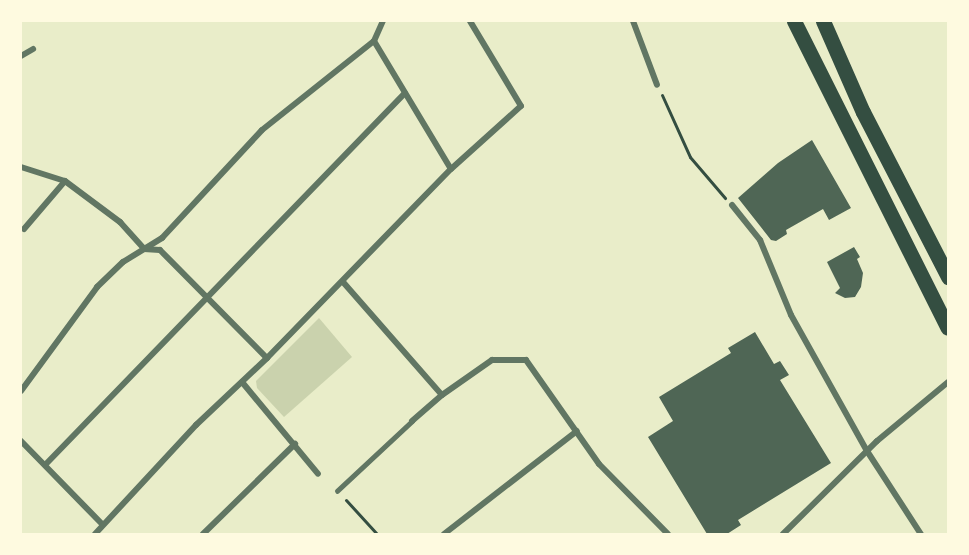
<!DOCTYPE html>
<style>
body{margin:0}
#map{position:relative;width:969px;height:555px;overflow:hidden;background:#e9edc9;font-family:Figtree,sans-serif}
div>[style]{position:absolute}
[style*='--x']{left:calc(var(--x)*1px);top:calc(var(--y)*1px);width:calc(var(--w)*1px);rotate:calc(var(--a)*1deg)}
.green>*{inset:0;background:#cad2ad}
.building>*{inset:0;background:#4f6655}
.path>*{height:3px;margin:-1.5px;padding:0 1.5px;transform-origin:1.5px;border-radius:1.5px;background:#344e41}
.service>*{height:4.5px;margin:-2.25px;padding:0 2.25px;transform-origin:2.25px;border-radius:2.25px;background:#617663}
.minor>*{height:6px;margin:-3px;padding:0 3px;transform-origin:3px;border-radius:3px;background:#617663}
.primary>*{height:15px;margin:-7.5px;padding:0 7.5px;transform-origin:7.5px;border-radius:7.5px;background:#344e41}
span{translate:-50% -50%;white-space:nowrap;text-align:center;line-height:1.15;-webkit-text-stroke:5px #fefae0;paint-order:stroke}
.frame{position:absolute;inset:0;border:22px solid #fefae0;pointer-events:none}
</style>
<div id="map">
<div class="green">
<div style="clip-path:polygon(319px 318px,352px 357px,284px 417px,257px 388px,256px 381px)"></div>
</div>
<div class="building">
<div style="clip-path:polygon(812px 140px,851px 208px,829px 220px,823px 209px,786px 230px,787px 234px,776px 241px,771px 240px,738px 198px,778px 163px)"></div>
<div style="clip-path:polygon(854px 247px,860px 257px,857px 259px,863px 273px,861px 287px,855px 297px,845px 298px,835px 293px,840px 288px,827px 262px)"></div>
<div style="clip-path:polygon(755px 332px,774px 364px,780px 361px,789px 375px,780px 380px,831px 463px,738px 520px,741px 525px,727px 534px,707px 534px,648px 437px,673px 421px,659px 397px,731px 353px,728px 348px)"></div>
</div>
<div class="path">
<div style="--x:662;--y:95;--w:68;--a:65.7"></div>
<div style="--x:690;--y:157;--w:54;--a:49.5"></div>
<div style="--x:346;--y:500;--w:46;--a:47.6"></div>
</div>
<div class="service">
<div style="--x:337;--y:491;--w:103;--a:-43"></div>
</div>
<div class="minor">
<div style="--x:633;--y:21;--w:68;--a:69.4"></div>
<div style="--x:374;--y:41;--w:149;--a:59"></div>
<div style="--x:21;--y:56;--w:14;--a:-30"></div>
<div style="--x:21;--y:167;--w:46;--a:17.7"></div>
<div style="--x:65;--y:181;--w:69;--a:36.7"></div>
<div style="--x:120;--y:222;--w:36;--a:48"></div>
<div style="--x:144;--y:249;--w:16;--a:4"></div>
<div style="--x:160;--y:250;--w:152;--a:45.3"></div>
<div style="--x:732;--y:205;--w:45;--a:51.3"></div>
<div style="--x:760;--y:240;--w:81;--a:67.5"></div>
<div style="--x:791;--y:315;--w:156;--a:60.8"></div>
<div style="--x:867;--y:451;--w:99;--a:57"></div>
<div style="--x:24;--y:229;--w:63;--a:-49.5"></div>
<div style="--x:343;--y:282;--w:150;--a:48.8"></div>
<div style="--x:442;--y:395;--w:61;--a:-35"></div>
<div style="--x:492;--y:360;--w:34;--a:0"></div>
<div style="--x:526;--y:360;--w:127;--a:54.9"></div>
<div style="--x:599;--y:464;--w:98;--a:45.4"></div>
<div style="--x:242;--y:382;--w:119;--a:50.4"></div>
<div style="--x:21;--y:391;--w:129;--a:-53.8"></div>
<div style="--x:97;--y:287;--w:36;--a:-44"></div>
<div style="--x:123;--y:262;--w:46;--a:-31.6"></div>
<div style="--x:162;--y:238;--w:147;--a:-47.2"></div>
<div style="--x:262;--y:130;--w:143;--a:-38.5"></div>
<div style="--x:374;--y:41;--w:22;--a:-66"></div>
<div style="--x:412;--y:421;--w:40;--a:-41"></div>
<div style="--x:21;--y:441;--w:116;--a:45.7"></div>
<div style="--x:46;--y:464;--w:516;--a:-45.94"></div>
<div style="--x:95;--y:534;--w:149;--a:-47.2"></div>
<div style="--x:196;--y:425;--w:98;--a:-43.3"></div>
<div style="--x:267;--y:358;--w:264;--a:-45.8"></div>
<div style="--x:451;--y:169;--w:94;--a:-42"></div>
<div style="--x:521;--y:106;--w:99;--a:-121"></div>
<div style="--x:203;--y:534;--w:129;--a:-44.4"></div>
<div style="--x:444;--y:534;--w:168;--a:-37.8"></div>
<div style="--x:783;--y:534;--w:132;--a:-44.7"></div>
<div style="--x:877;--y:441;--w:92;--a:-39.7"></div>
</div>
<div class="primary">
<div style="--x:794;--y:21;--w:343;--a:63.4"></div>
<div style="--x:823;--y:21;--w:99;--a:66.3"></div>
<div style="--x:863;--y:112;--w:186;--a:62.7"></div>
</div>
<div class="frame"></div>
</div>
